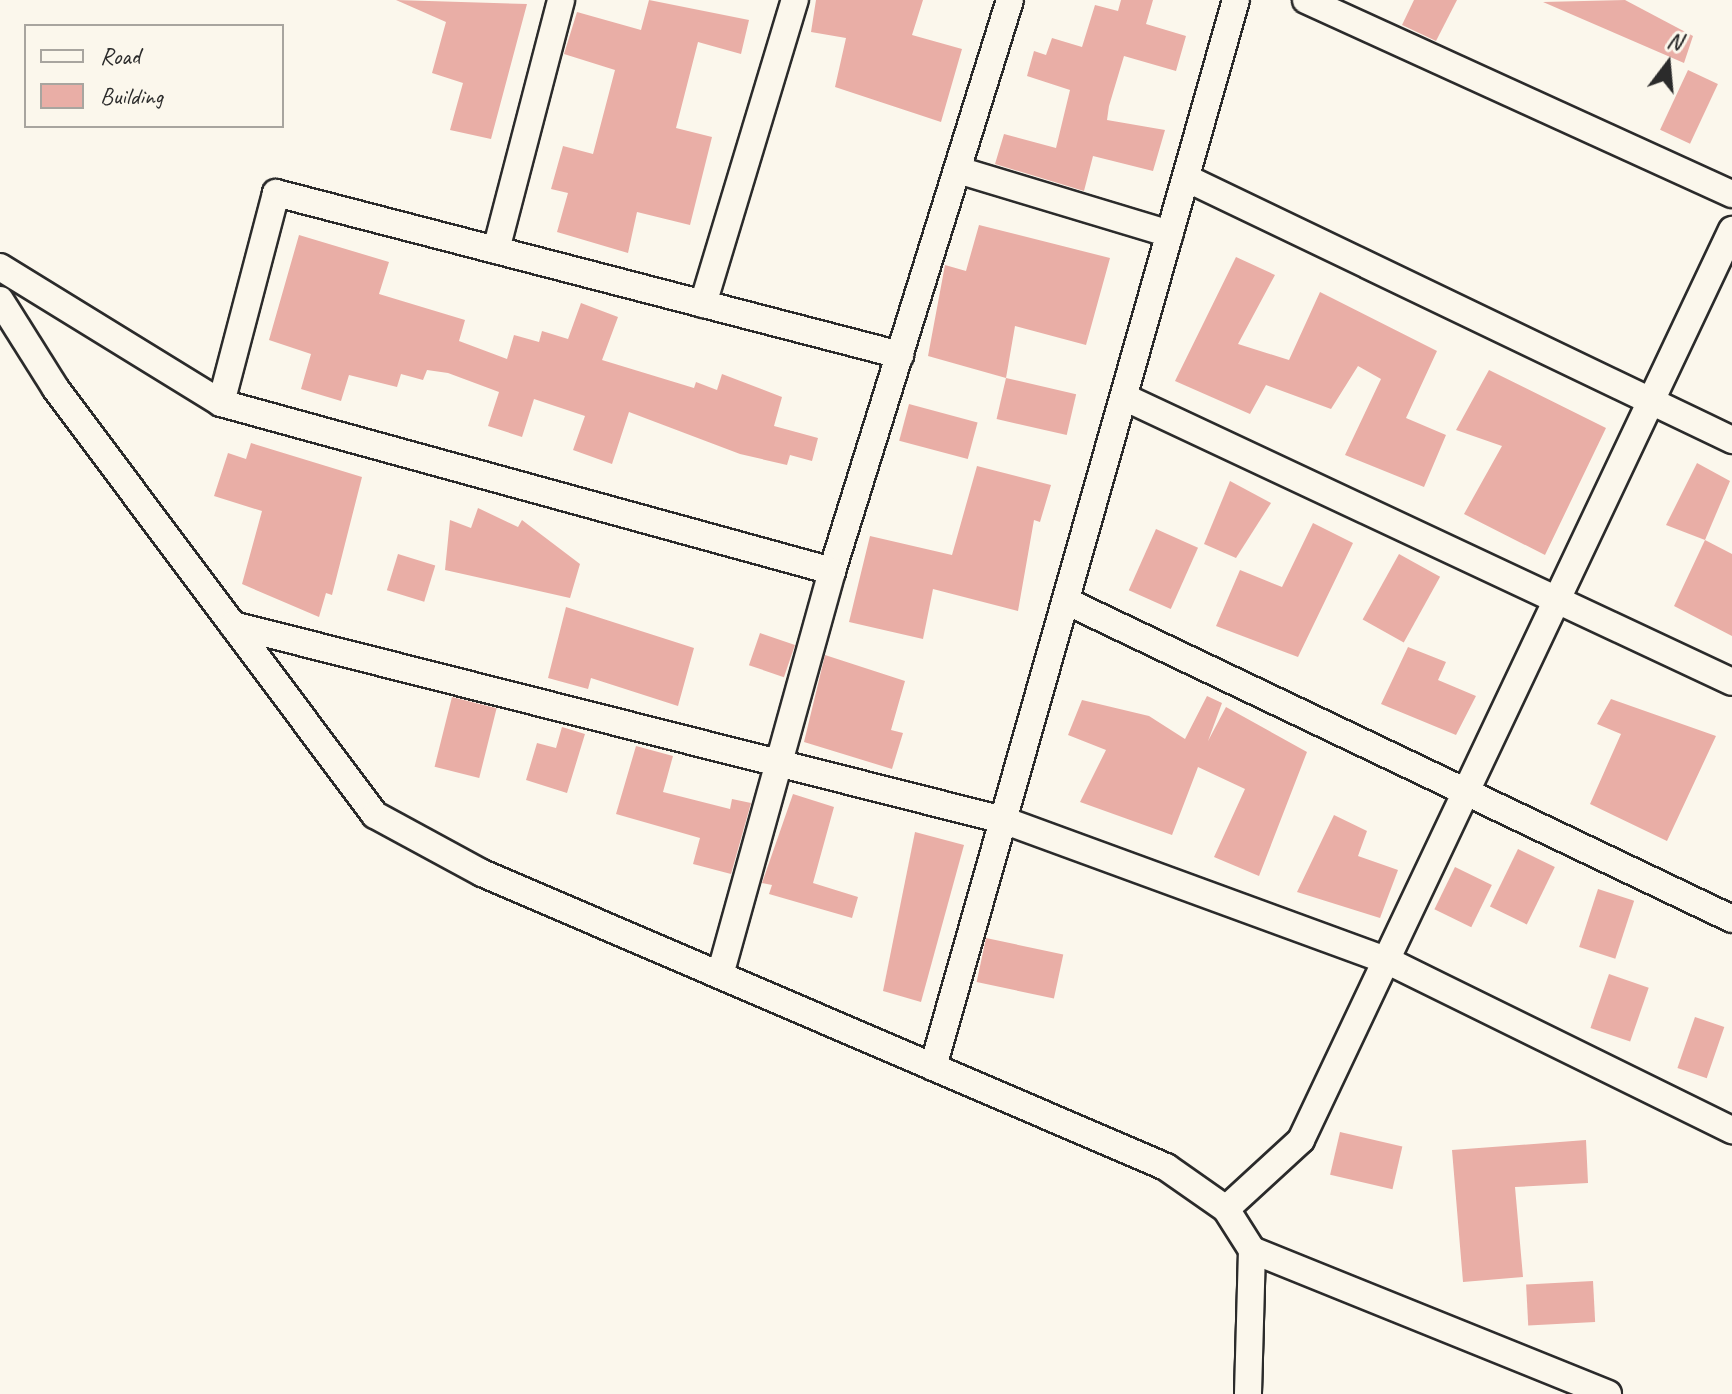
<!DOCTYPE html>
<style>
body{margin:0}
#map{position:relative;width:1732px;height:1394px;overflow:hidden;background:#fbf7ec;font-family:Caveat,sans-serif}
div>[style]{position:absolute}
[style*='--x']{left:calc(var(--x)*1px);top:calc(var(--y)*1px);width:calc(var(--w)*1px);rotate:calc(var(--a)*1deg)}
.building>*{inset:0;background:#e9aea6;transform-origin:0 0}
.roads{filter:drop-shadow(2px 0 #2b2b2b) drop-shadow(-2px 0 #2b2b2b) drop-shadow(0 2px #2b2b2b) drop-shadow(0 -2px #2b2b2b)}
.street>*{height:26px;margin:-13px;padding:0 13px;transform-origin:13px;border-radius:13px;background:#fbf7ec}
span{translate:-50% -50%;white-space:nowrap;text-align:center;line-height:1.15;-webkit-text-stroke:6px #fbf7ec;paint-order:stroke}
.legend{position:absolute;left:24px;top:24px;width:260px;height:104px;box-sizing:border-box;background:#fbf7ec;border:2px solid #a8a59f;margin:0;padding:10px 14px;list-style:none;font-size:24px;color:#2b2b2b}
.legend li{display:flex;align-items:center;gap:16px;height:40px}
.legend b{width:40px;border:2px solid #a8a59f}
.north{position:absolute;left:1628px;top:24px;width:80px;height:80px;-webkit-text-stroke:6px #fbf7ec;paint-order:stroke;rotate:16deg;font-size:22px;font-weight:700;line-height:32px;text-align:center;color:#2b2b2b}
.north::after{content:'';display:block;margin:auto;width:28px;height:36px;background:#2b2b2b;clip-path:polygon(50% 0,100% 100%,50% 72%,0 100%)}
</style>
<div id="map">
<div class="building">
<div style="clip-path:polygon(396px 0,527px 4px,491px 139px,450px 130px,463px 83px,432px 73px,446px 22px)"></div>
<div style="clip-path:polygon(649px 0,749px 20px,741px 54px,698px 42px,676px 128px,712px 137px,690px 225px,637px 212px,628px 253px,557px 232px,568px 193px,551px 189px,563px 146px,593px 154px,615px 70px,564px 54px,577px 12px,641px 30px)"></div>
<div style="clip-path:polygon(816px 0,923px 0,912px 35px,962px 49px,941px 122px,835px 87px,846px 38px,811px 32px)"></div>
<div style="clip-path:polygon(1121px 0,1153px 0,1146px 24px,1186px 36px,1176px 71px,1124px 56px,1109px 106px,1107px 120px,1165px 130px,1153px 171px,1093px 156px,1084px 191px,995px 164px,1004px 134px,1056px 148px,1070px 90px,1027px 76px,1034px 51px,1046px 55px,1052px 38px,1082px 47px,1095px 5px,1118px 11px)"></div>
<div style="clip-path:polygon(1414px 0,1457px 0,1436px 41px,1402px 25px)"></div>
<div style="clip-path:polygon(1625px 0,1693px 36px,1684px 63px,1543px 2px)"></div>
<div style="left:1688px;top:70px;width:33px;height:66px;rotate:25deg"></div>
<div style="clip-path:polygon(979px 225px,1110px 258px,1086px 345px,1015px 326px,1006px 378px,928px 356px,945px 265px,966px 271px)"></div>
<div style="clip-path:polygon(299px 235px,389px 262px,379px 294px,465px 320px,459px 341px,507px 359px,514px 335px,539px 342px,542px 331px,568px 339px,581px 303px,618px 317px,602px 360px,694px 388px,696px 382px,717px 390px,722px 374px,782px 397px,774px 426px,818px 438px,812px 461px,790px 455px,787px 465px,740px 454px,629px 412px,612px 464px,573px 450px,585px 416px,534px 399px,522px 437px,488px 426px,499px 392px,448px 373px,427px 370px,423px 380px,401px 374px,397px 387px,349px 375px,341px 401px,301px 389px,311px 354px,269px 340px)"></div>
<div style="clip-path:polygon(1236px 257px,1275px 275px,1238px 344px,1289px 360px,1320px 292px,1437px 351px,1406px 418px,1446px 435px,1424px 487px,1345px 455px,1381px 379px,1358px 366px,1331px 409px,1266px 385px,1250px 414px,1175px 381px)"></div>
<div style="clip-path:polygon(1489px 370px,1606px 428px,1545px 555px,1464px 514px,1502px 446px,1456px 430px)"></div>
<div style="left:1006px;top:378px;width:72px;height:42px;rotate:13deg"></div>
<div style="left:909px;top:404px;width:71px;height:38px;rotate:15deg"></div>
<div style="clip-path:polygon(251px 443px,362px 477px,332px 595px,326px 593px,319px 617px,242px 584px,262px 511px,214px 496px,228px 453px,246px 459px)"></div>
<div style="clip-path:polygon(1697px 463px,1730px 481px,1705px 540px,1666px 525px)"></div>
<div style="clip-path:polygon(977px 466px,1051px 485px,1040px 522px,1034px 520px,1018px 611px,933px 589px,923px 639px,849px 622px,870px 536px,952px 555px)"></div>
<div style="clip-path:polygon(1230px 481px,1271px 503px,1236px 558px,1204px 544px)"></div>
<div style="clip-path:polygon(478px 508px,518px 527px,522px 520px,580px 564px,570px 598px,445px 570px,450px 520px,471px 528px)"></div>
<div style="clip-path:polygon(1313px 523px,1353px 543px,1298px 657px,1216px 626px,1240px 570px,1282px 587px)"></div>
<div style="left:1156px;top:529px;width:46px;height:67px;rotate:24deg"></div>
<div style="clip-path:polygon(1705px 540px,1732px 554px,1732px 636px,1674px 606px)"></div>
<div style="left:398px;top:554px;width:39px;height:38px;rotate:17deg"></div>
<div style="left:1399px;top:554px;width:47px;height:75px;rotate:29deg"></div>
<div style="clip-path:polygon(566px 607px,694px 648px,678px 706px,591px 678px,588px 689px,548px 678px)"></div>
<div style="left:760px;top:633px;width:37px;height:34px;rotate:19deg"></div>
<div style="clip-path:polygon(1408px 647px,1446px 662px,1438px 680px,1476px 696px,1456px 735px,1381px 704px)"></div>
<div style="clip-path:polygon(825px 655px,905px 681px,891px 730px,903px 733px,892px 769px,804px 742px)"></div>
<div style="clip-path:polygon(1207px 696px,1222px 703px,1208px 741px,1226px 707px,1307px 752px,1259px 876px,1214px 857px,1245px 789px,1198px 767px,1172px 835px,1080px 802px,1106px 750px,1068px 735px,1082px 700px,1149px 716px,1185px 739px)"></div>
<div style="left:452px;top:697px;width:46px;height:72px;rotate:14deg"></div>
<div style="clip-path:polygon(1611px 699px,1716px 736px,1667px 841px,1590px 804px,1621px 734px,1597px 724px)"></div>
<div style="clip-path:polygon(562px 727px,585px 734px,567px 793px,526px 780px,537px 743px,556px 748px)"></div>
<div style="clip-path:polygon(636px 746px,673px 756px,663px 792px,730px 809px,732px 799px,751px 803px,731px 874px,693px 864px,700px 838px,616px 814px)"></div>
<div style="clip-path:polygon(793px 794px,834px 807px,813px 883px,858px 897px,852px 918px,769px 894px,772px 885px,762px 883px)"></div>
<div style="clip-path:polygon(1334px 815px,1367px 831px,1358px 856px,1398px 870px,1380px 918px,1297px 892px)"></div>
<div style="clip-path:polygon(915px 832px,964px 845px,921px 1002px,883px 991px)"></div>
<div style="left:1518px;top:849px;width:41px;height:64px;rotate:26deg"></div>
<div style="left:1455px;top:867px;width:41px;height:47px;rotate:26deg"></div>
<div style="left:1598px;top:889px;width:38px;height:61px;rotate:18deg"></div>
<div style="left:986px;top:938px;width:79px;height:45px;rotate:12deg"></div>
<div style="left:1609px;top:974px;width:42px;height:57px;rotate:19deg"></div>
<div style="left:1695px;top:1017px;width:31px;height:54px;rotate:19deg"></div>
<div style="left:1340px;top:1132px;width:64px;height:44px;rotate:13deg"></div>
<div style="clip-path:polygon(1586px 1140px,1588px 1183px,1515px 1187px,1523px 1277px,1463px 1282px,1452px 1150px)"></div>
<div style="left:1593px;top:1281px;width:41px;height:67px;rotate:87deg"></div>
</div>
<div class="roads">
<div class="street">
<div style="--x:1306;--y:0;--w:468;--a:24.5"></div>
<div style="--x:958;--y:170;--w:221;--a:16.8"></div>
<div style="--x:1186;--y:178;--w:606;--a:25.63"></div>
<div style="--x:496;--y:250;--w:258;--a:-75.4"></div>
<div style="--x:0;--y:267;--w:259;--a:31.6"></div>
<div style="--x:221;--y:403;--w:634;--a:15.37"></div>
<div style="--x:832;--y:571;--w:598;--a:-72.69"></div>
<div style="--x:0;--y:300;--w:105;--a:57.8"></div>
<div style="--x:56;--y:389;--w:532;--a:53.17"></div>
<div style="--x:375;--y:815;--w:122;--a:28.5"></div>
<div style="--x:482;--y:873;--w:745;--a:23.26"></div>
<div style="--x:1166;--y:1167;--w:73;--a:35"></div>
<div style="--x:1226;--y:1209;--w:49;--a:57.6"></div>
<div style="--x:1252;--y:1250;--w:144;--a:91.6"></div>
<div style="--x:703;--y:304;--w:318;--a:-73.2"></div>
<div style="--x:1124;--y:397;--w:671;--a:25.11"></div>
<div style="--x:221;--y:403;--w:217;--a:-75.3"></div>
<div style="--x:276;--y:193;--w:645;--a:14.55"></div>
<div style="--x:1066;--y:601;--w:738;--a:25.52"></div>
<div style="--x:233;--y:625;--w:794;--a:14.21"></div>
<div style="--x:1003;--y:820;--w:408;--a:20.1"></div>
<div style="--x:1386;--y:960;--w:386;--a:26.2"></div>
<div style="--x:720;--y:975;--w:419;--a:-74.5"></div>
<div style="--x:933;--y:1067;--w:1109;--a:-74.15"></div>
<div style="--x:1226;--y:1209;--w:102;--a:-42.6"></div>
<div style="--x:1301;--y:1140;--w:1007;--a:-64.66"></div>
<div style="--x:1252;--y:1250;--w:384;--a:22"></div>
</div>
</div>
<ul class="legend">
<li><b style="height:10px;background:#fbf7ec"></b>Road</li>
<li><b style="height:22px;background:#e9aea6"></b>Building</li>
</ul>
<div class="north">N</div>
</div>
